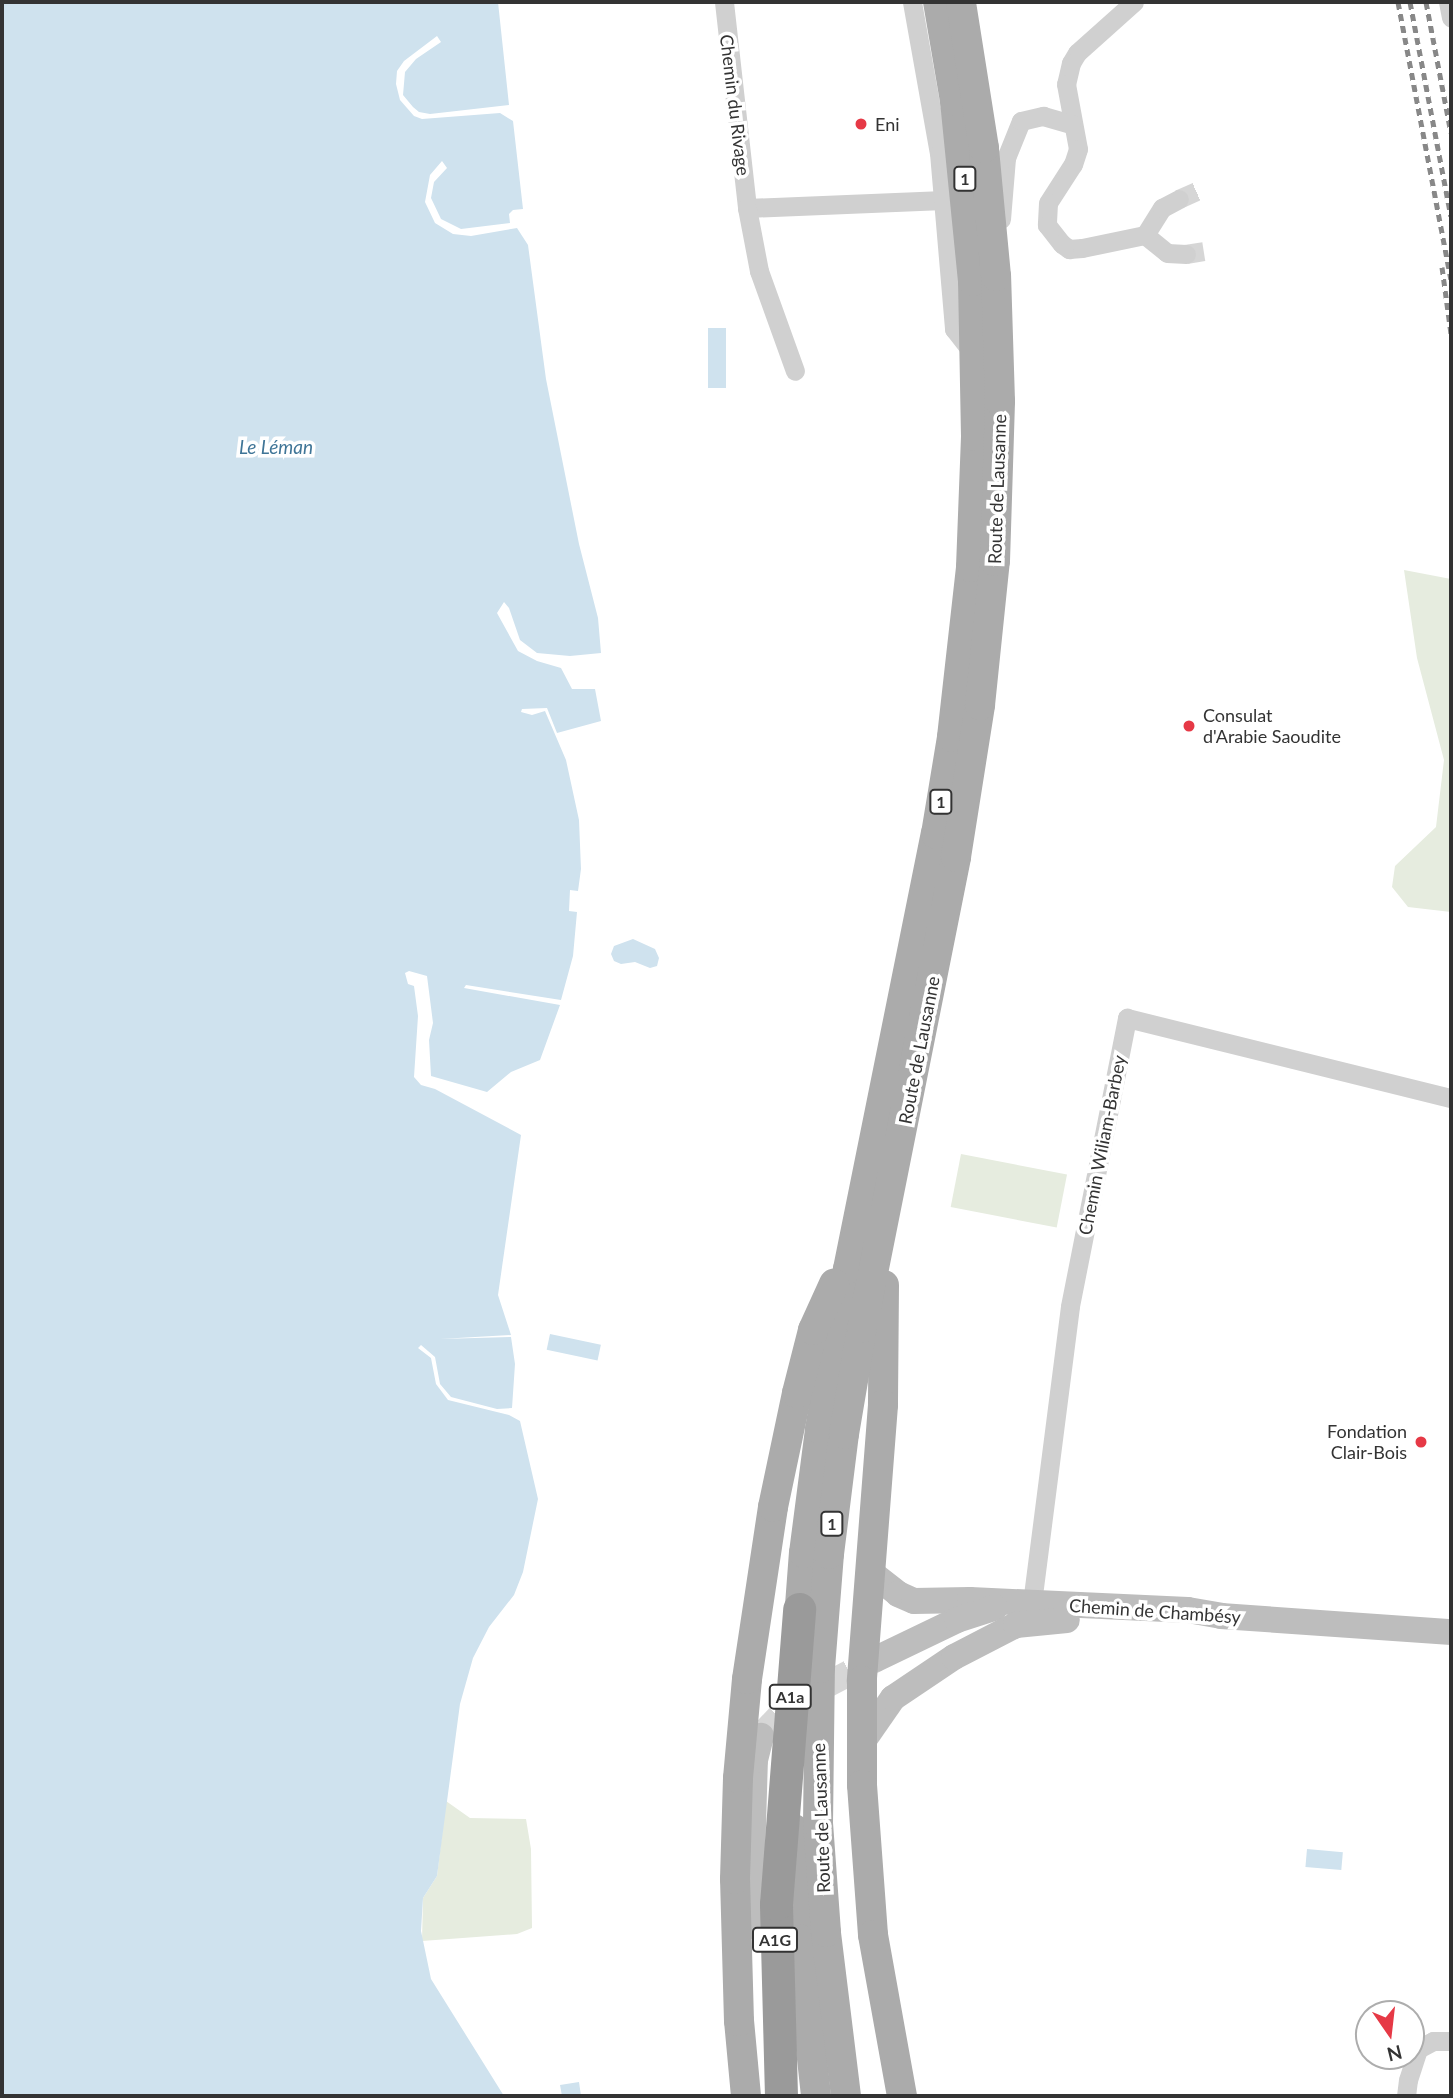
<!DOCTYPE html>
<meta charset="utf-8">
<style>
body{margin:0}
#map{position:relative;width:1453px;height:2098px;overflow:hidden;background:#fff;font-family:Lato,sans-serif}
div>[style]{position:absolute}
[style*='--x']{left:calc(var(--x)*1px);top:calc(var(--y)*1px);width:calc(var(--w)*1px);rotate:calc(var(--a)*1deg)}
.green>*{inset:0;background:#e6ecdf;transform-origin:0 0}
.water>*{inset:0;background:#cfe2ee;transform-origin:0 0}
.street-tunnel>*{height:19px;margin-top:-9.5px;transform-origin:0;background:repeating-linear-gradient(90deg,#d6d6d6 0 19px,transparent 0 29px)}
.secondary-tunnel>*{height:26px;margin-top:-13px;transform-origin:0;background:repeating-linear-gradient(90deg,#d6d6d6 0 26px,transparent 0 39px)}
.street>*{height:19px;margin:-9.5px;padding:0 9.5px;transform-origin:9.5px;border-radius:9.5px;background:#d0d0d0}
.secondary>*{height:26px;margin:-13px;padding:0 13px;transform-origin:13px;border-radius:13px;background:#bdbdbd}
.primary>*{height:30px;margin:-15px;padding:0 15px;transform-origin:15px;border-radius:15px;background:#ababab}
.highway>*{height:33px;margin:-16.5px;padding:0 16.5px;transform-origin:16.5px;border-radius:16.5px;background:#9a9a9a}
.rail>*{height:5px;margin-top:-2.5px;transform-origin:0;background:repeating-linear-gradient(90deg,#888 0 7px,transparent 0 12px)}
.dots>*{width:19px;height:19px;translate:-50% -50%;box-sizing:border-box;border:4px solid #fff;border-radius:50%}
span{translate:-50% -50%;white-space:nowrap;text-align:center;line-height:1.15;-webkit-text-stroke:7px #fff;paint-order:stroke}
.shield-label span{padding:2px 5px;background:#fff;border:2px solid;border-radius:5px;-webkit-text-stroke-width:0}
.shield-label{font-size:16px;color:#333;font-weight:700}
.street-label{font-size:18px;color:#333}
.poi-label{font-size:18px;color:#333}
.left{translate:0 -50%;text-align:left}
.right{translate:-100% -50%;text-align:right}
.water-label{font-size:19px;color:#3f7597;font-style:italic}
.frame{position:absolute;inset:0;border:4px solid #333;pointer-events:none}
.north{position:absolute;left:1355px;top:2000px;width:70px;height:70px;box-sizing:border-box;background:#fff;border:2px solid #adadad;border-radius:50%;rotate:166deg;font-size:19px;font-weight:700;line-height:28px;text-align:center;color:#333}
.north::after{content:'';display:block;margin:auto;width:24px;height:32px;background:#e63946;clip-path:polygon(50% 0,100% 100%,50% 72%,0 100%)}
</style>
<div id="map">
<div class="green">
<div style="clip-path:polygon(1404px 570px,1451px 579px,1451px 912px,1408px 907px,1392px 887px,1395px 866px,1436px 827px,1444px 760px,1417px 658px)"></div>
<div style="left:961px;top:1154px;width:108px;height:54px;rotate:11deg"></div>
<div style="clip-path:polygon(446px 1801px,470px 1818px,526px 1819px,531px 1849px,532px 1928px,517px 1934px,422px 1941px,423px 1898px,437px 1876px)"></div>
</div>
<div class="water">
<div style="clip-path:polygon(2px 2px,498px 2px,509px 105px,430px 114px,419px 112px,413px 107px,403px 95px,405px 72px,416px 59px,441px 42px,437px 36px,404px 61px,397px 71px,396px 84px,400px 100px,414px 116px,422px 119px,500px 113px,513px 121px,523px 209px,513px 210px,509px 214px,510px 223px,461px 229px,441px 219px,431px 198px,434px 182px,447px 168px,442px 161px,430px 175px,425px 202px,435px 223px,453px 234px,471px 236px,517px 228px,528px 245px,546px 379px,579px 544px,598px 618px,601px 653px,570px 656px,537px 653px,520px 640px,509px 608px,504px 602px,497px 613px,518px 651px,537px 661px,561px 668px,572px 689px,595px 689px,601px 721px,557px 733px,547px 708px,522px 709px,521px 712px,532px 715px,545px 711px,566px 760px,579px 820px,581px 869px,578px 891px,570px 890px,569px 911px,577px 912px,573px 956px,561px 1000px,466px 985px,464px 988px,560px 1005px,540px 1060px,511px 1072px,487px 1092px,431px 1076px,429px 1040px,433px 1023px,427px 976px,409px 971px,405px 973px,408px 984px,414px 986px,418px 1016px,414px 1077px,421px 1085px,435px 1089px,521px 1135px,498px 1295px,511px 1335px,440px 1339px,511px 1337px,515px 1364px,512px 1408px,497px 1409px,451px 1397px,440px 1384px,435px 1357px,421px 1345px,418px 1348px,431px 1358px,436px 1384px,448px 1400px,509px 1415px,520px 1421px,538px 1499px,523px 1572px,514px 1595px,489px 1627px,473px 1658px,460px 1704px,437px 1876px,423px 1898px,421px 1931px,431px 1979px,504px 2096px,2px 2096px)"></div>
<div style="left:708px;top:328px;width:18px;height:60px"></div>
<div style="clip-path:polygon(633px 939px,655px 949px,659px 958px,657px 966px,650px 968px,635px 962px,621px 964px,614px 961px,611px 954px,614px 946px)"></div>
<div style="left:550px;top:1334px;width:52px;height:16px;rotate:12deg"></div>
<div style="left:1307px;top:1849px;width:36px;height:18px;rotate:5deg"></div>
<div style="clip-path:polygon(579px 2082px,581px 2096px,562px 2096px,560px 2085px)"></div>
</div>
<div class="street-tunnel">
<div style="--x:1179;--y:199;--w:20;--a:-24"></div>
<div style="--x:1186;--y:254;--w:18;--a:-9"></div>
</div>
<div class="secondary-tunnel">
<div style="--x:761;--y:1736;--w:45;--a:-46.8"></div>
<div style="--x:792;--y:1703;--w:95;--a:-27.6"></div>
</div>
<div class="street">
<div style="--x:724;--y:2;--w:207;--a:83.6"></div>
<div style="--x:747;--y:208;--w:197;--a:-2.3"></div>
<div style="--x:912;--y:2;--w:153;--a:79.9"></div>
<div style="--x:939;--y:153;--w:177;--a:85.1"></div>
<div style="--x:954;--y:329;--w:33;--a:52"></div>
<div style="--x:1134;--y:2;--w:76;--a:138.2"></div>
<div style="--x:1077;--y:53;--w:12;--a:121"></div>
<div style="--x:1071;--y:63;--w:22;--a:103"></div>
<div style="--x:1066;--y:84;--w:66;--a:79.5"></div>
<div style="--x:1078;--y:149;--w:16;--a:108"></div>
<div style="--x:1073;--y:164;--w:46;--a:122.7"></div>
<div style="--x:1048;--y:203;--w:22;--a:93"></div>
<div style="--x:1047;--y:225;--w:24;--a:52"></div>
<div style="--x:1062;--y:244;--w:9;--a:36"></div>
<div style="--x:1069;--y:249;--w:13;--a:-4"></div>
<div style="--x:1082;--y:248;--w:64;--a:-11.7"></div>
<div style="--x:1145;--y:235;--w:32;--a:-58"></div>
<div style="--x:1162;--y:208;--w:19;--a:-28"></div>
<div style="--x:1448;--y:2;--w:16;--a:79"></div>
<div style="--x:747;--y:208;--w:64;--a:79.2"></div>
<div style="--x:759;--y:271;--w:106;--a:70.2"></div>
<div style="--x:1001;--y:219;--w:61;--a:-85.3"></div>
<div style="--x:1006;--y:158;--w:40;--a:-68"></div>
<div style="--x:1021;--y:121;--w:23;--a:-13"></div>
<div style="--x:1043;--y:116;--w:29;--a:16"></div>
<div style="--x:1145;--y:235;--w:28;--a:39"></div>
<div style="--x:1167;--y:253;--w:19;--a:3"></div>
<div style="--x:1032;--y:1603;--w:299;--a:-82.7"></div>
<div style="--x:1070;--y:1306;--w:294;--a:-78.8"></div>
<div style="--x:1127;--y:1018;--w:334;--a:13.9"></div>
<div style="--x:1406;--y:2096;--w:16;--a:-83"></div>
<div style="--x:1408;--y:2080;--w:33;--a:-72"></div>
<div style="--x:1418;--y:2049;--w:17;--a:-28"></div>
<div style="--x:1433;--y:2041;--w:18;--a:0"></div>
</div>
<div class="secondary">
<div style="--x:869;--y:1571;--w:37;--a:38"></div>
<div style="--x:898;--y:1594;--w:17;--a:24"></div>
<div style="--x:914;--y:1601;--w:56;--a:-1"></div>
<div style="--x:970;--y:1600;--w:218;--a:2.6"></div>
<div style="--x:1188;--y:1610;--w:34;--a:10"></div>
<div style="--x:1221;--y:1616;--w:231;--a:4"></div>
<div style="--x:876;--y:1659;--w:90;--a:-25.7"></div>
<div style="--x:957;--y:1620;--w:40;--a:-18"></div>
<div style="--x:861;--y:1744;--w:56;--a:-55.2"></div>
<div style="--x:893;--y:1698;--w:73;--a:-33.9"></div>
<div style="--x:954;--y:1657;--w:70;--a:-27.3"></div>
<div style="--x:1016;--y:1625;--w:51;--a:-5.6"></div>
<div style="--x:750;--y:1926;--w:166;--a:-88.3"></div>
<div style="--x:755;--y:1760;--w:25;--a:-76"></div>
</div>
<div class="primary">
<div style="--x:884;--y:1285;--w:120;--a:90.5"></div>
<div style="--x:883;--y:1405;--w:277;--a:94.4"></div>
<div style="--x:862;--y:1681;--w:104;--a:90"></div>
<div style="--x:862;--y:1785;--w:150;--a:85.8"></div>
<div style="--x:873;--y:1935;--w:164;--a:79.8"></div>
<div style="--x:798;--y:1632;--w:79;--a:-85.7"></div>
<div style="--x:804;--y:1553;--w:125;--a:-82.6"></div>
<div style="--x:820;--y:1429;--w:162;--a:-80.1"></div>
<div style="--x:848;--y:1269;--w:444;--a:-78.6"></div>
<div style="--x:936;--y:834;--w:98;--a:-80.6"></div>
<div style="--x:952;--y:737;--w:171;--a:-83.6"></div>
<div style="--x:971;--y:567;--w:131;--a:-87.8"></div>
<div style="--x:976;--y:436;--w:155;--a:-91.1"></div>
<div style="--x:973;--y:281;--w:181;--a:-95.7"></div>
<div style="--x:955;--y:101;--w:100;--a:-99.7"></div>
<div style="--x:794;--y:1829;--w:110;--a:87.4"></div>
<div style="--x:799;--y:1939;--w:158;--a:83.8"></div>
<div style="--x:746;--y:2096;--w:75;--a:-95.3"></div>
<div style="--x:739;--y:2021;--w:142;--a:-91.6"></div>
<div style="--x:735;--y:1879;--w:101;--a:-88.3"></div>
<div style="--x:738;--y:1778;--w:99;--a:-84.8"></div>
<div style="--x:747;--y:1679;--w:174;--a:-81.4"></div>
<div style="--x:773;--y:1507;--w:116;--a:-78.1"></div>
<div style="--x:797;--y:1393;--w:65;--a:-75.7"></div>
<div style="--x:813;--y:1330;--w:51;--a:-65.5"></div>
<div style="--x:846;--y:2096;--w:165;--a:-97"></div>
<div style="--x:826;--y:1932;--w:108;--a:-94.2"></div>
<div style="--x:818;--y:1824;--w:156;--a:-89.3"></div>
<div style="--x:820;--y:1668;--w:114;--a:-85.5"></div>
<div style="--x:829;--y:1554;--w:121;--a:-82.9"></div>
<div style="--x:844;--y:1434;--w:108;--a:-80.4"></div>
<div style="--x:862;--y:1328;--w:480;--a:-78.7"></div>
<div style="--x:956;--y:857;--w:154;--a:-81"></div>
<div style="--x:980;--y:705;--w:145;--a:-84.1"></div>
<div style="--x:995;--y:561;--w:160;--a:-88.2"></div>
<div style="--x:1000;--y:401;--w:125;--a:-91.8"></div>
<div style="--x:996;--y:276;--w:129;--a:-95.4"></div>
<div style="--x:984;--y:148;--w:148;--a:-99"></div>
</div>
<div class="highway">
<div style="--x:781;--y:2096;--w:192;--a:-91.5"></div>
<div style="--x:776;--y:1904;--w:296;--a:-85.5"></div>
</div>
<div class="rail">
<div style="--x:1398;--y:2;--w:282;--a:79.2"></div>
<div style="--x:1410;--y:2;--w:218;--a:79.2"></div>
<div style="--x:1426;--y:2;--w:133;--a:79.2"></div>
<div style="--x:1442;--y:267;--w:68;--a:82.3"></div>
</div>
<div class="dots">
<div style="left:861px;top:124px;background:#e63946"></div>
<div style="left:1189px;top:726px;background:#e63946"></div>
<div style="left:1421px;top:1442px;background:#e63946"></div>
</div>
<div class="shield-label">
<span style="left:965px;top:179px">1</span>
<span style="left:941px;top:802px">1</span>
<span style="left:832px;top:1524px">1</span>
<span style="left:790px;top:1697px">A1a</span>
<span style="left:775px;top:1940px">A1G</span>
</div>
<div class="street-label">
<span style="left:735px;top:105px;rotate:83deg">Chemin du Rivage</span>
<span style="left:997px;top:489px;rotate:-88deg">Route de Lausanne</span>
<span style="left:919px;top:1050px;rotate:-79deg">Route de Lausanne</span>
<span style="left:1102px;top:1145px;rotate:-79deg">Chemin Wiliam-Barbey</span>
<span style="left:1155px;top:1611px;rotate:4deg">Chemin de Chambésy</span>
<span style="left:821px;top:1818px;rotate:-92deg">Route de Lausanne</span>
</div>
<div class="poi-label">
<span class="left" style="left:875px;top:124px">Eni</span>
<span class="left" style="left:1203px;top:726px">Consulat<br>d'Arabie Saoudite</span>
<span class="right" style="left:1407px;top:1442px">Fondation<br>Clair-Bois</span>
</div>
<div class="water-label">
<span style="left:276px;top:447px">Le Léman</span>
</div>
<div class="frame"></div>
<div class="north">N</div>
</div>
